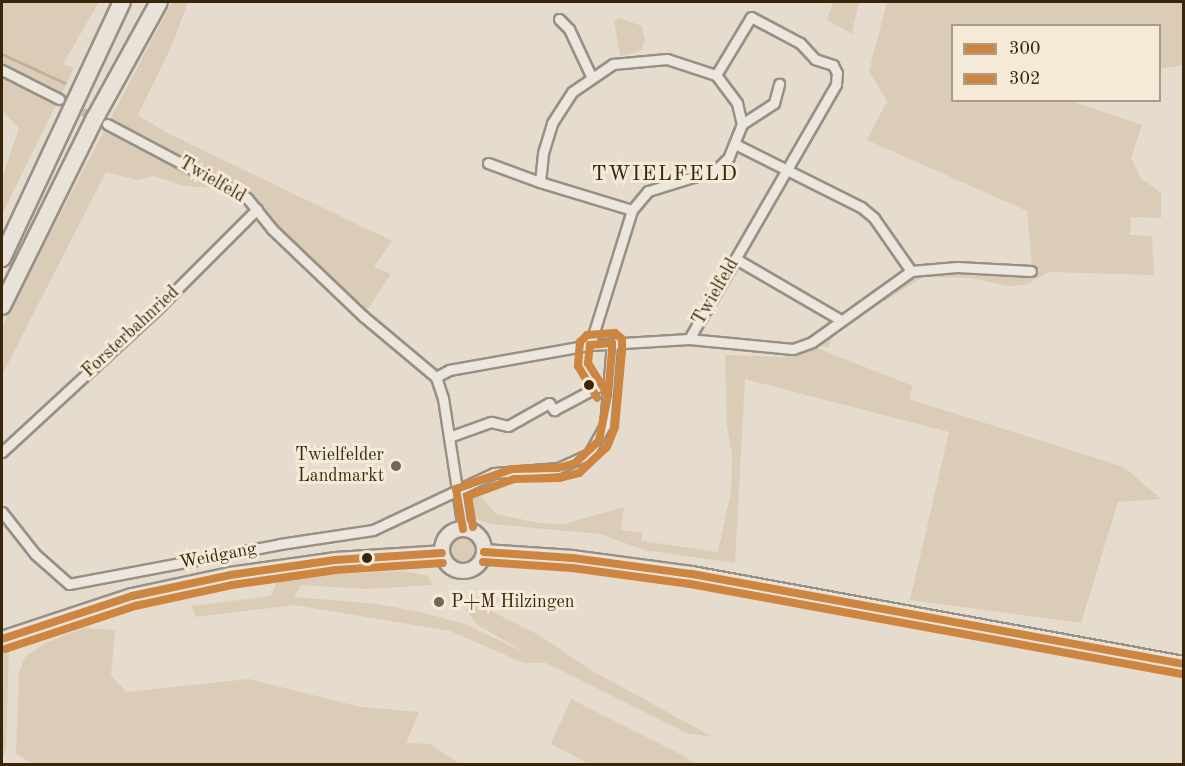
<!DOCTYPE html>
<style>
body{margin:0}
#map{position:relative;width:1185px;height:766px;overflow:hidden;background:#e6dcce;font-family:"Old Standard TT",serif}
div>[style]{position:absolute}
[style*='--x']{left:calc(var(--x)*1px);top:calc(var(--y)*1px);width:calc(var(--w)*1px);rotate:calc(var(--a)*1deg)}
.green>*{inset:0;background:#daccb7}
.round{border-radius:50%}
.stream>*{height:3px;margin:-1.5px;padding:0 1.5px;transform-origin:1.5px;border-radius:1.5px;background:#c2b19a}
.minor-tunnel>*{height:9px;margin-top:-4.5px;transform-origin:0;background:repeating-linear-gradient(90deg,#c3b8a7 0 9px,transparent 0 13.5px)}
.roads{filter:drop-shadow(2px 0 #989084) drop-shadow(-2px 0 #989084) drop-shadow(0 2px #989084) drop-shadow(0 -2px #989084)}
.minor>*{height:9px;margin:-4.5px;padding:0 4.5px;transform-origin:4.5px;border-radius:4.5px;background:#ebe6de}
.primary>*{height:14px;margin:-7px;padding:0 7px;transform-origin:7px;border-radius:7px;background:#e8e2d9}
.primary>.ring{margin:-7px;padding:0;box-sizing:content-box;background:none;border:14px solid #e8e2d9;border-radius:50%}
.motorway>*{height:16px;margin:-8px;padding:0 8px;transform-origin:8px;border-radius:8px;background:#e8e2d9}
.bus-1>*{height:8px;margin:-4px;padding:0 4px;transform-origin:4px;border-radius:4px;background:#cd853f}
.bus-2>*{height:8px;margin:-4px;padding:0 4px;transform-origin:4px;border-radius:4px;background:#cd853f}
.dots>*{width:16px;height:16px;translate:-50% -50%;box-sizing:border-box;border:3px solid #f5ead8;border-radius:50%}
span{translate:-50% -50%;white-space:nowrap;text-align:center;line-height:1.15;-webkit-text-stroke:6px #f5ead8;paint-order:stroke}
.street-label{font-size:18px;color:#39260a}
.poi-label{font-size:18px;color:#39260a}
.right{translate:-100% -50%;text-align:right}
.left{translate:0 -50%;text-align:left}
.quarter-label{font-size:21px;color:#39260a;letter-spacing:1.5px}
.frame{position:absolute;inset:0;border:3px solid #39260a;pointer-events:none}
.legend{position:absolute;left:951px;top:24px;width:210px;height:78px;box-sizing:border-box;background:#f5ead8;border:2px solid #aa9c86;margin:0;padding:8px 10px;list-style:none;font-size:18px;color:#39260a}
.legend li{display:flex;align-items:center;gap:12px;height:30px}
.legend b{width:30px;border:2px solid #aa9c86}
</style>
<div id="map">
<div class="green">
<div style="clip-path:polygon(2px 2px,99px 2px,63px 64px,74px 68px,2px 214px,2px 178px,19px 128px,2px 111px)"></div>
<div style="clip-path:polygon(172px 2px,188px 2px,172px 45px,138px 115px,167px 133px,392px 241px,374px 267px,391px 274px,363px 316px,234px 189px,185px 186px,153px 176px,138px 180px,106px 172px,2px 375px,2px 328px,10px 309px)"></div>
<div style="clip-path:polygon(833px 2px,859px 2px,852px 34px,827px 20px)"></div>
<div style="clip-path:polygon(887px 2px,1183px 2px,1183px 65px,1160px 69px,1160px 26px,952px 26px,952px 100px,1070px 101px,1142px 125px,1131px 158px,1141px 178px,1161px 193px,1161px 218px,1131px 217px,1130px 235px,1152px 236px,1154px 275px,1049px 272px,1025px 285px,1009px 286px,970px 278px,923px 277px,834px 333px,828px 348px,812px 342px,911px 271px,1044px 271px,1032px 268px,1027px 211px,867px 140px,887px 101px,869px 71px)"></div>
<div style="clip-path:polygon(619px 18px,642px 26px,645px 40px,641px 51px,620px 56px,614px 21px)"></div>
<div style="clip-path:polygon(812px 346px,913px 386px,909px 399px,1124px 467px,1161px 499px,1118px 502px,1081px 623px,910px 600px,949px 432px,745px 379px,735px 563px,644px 550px,600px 534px,491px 524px,465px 515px,463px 499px,474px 489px,496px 514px,539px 523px,564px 524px,624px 507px,621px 530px,643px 533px,641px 541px,718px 552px,731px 491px,732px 455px,727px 426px,725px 355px,784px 357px)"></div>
<div class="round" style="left:446px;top:535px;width:32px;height:32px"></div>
<div style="clip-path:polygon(403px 571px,428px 576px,433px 585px,366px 589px,301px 585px,294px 597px,377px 604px,420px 612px,465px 624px,530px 655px,476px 624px,466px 609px,479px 605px,539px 635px,589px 669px,711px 736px,689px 734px,546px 663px,524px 663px,450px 631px,295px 605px,196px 617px,191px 606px,271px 596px,279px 577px)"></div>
<div style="clip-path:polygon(83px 628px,115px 630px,111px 675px,126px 692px,249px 679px,361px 707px,419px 712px,406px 743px,430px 744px,460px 764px,33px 764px,16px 754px,19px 673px,25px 657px,44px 644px)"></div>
<div style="clip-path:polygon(9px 651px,6px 748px,2px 759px,2px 654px)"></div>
<div style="clip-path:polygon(571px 699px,682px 755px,695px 764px,589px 764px,551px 744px)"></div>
</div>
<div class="stream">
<div style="--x:2;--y:54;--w:69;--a:24.7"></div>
</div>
<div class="minor-tunnel">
<div style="--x:59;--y:99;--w:43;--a:27.8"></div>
</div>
<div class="roads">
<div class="minor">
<div style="--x:559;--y:19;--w:14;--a:45"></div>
<div style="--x:569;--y:29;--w:52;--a:64.9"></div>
<div style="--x:2;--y:70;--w:64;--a:27"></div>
<div style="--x:107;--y:124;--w:158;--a:27.9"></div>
<div style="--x:247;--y:198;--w:40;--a:51"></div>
<div style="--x:272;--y:229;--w:126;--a:43.7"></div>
<div style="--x:363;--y:316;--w:95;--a:39.9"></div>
<div style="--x:436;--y:377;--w:22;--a:72"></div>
<div style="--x:443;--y:398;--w:133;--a:81.3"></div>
<div style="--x:742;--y:124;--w:38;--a:-33"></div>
<div style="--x:774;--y:103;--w:20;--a:-75"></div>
<div style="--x:735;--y:144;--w:141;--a:26.6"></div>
<div style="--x:861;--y:207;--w:17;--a:40"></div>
<div style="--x:874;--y:218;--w:65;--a:55.1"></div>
<div style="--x:488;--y:163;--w:55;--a:20.1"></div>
<div style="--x:736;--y:259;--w:119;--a:30.2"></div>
<div style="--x:689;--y:339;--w:104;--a:5.5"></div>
<div style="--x:793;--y:349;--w:20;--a:-20"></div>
<div style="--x:812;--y:342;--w:122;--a:-35.6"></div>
<div style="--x:911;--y:271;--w:46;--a:-5"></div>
<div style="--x:957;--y:267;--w:74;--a:3.1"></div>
<div style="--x:590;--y:345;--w:141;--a:-72.7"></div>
<div style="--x:632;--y:210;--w:96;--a:-163.1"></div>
<div style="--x:540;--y:182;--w:29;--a:-84"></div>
<div style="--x:543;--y:153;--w:31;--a:-73"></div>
<div style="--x:552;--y:123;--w:37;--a:-57"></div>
<div style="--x:572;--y:92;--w:50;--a:-34.3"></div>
<div style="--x:613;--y:64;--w:54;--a:-5.3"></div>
<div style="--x:667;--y:59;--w:52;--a:18.1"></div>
<div style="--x:716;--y:75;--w:35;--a:53"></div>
<div style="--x:737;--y:103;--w:22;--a:77"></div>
<div style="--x:742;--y:124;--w:35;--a:112"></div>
<div style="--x:729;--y:157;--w:18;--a:135"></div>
<div style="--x:716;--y:170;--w:71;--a:162.8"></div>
<div style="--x:648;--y:191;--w:25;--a:130"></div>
<div style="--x:436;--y:377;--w:15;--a:-28"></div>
<div style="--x:449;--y:370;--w:143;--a:-10.1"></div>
<div style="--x:590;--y:345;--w:99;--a:-3.5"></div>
<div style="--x:689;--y:339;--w:294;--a:-60"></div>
<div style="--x:836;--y:84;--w:11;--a:-85"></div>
<div style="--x:837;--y:73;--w:9;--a:-117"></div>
<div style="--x:833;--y:65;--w:19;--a:-162"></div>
<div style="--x:815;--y:59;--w:22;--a:-133"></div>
<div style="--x:800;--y:43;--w:55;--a:-152"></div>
<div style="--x:751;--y:17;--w:68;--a:121.1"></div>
<div style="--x:449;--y:437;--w:45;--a:-19.7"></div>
<div style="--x:491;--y:422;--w:17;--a:13"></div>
<div style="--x:508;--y:426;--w:47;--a:-29.3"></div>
<div style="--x:549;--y:403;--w:9;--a:54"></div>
<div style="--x:554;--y:410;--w:51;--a:-28.1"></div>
<div style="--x:2;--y:452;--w:215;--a:-42.7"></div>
<div style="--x:160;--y:306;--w:137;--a:-45"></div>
<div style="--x:2;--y:512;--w:53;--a:51.8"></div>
<div style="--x:35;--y:554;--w:45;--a:41.4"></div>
<div style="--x:69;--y:584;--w:215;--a:-10.7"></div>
<div style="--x:280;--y:544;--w:94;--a:-8.6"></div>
<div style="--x:373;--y:530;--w:134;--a:-25.2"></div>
<div style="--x:494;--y:473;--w:64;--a:-4.5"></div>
<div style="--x:558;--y:468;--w:34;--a:-24"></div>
<div style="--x:589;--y:454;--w:33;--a:-61"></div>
<div style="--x:605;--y:425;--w:82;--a:-85.1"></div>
</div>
<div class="primary">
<div class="ring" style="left:442px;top:529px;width:28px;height:28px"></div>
<div style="--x:484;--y:552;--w:89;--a:3.9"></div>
<div style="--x:573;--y:558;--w:120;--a:7.7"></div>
<div style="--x:692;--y:574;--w:500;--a:10.37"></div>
<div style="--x:2;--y:639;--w:137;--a:-18.3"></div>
<div style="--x:132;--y:596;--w:100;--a:-12.1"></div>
<div style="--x:230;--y:575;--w:106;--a:-8.1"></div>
<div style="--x:335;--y:560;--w:107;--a:-3.7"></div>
</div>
<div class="motorway">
<div style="--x:2;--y:258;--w:283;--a:-64.9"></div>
<div style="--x:2;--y:306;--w:210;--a:-63.7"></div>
<div style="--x:95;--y:118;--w:132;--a:-61.1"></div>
</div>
</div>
<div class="bus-1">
<div style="--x:612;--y:343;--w:8;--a:90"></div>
<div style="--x:612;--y:351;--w:44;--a:95.2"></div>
<div style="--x:608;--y:395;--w:38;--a:-122"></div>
<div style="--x:588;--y:363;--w:18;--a:-84"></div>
<div style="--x:590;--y:345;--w:22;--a:-5"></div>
<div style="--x:463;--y:529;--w:41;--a:-99.9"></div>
<div style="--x:456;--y:489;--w:59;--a:-19.7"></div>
<div style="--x:512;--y:469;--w:46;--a:-1.2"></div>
<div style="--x:558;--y:468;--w:18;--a:-16"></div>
<div style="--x:575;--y:463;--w:33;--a:-43"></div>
<div style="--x:599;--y:441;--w:47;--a:-78.9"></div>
<div style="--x:484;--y:552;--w:89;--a:3.9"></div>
<div style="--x:573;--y:558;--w:120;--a:7.7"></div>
<div style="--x:692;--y:574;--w:500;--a:10.37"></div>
<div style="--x:2;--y:639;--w:137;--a:-18.3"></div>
<div style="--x:132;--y:596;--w:100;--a:-12.1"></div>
<div style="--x:230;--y:575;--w:106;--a:-8.1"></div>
<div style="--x:335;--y:560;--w:107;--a:-3.7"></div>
</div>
<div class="bus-2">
<div style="--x:473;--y:527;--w:31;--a:-99"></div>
<div style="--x:468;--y:496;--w:49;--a:-20.3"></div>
<div style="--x:514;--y:479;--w:45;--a:-1.3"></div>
<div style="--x:559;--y:478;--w:21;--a:-14"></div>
<div style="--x:579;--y:473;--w:38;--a:-43"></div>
<div style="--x:607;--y:447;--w:22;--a:-68"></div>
<div style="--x:615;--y:427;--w:75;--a:-84.7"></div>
<div style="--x:622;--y:352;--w:13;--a:-90"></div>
<div style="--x:622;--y:339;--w:9;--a:-139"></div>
<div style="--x:615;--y:333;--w:28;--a:176"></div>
<div style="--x:587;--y:335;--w:10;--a:135"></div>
<div style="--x:580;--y:342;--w:24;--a:95"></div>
<div style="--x:578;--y:366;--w:37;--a:59"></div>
<div style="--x:483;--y:562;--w:89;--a:3.9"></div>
<div style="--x:572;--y:568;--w:119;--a:7.7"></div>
<div style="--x:690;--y:584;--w:500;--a:10.37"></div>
<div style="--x:5;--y:649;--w:137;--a:-18.3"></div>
<div style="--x:135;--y:606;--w:99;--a:-12.2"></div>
<div style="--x:232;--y:585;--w:105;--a:-8.2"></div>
<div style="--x:336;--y:570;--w:107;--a:-3.7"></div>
</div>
<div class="dots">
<div style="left:589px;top:385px;background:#39260a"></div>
<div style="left:396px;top:466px;background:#76664f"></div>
<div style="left:367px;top:558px;background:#39260a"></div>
<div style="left:439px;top:602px;background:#76664f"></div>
</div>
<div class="street-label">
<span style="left:212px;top:180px;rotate:30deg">Twielfeld</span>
<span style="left:716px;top:292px;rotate:-60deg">Twielfeld</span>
<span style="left:131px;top:332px;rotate:-43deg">Forsterbahnried</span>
<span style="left:218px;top:556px;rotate:-11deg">Weidgang</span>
</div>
<div class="poi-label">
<span class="right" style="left:384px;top:466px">Twielfelder<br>Landmarkt</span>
<span class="left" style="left:451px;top:602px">P+M Hilzingen</span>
</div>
<div class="quarter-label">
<span style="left:665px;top:175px">TWIELFELD</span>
</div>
<div class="frame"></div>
<ul class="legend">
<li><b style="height:8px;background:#cd853f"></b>300</li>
<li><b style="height:8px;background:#cd853f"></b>302</li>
</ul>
</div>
